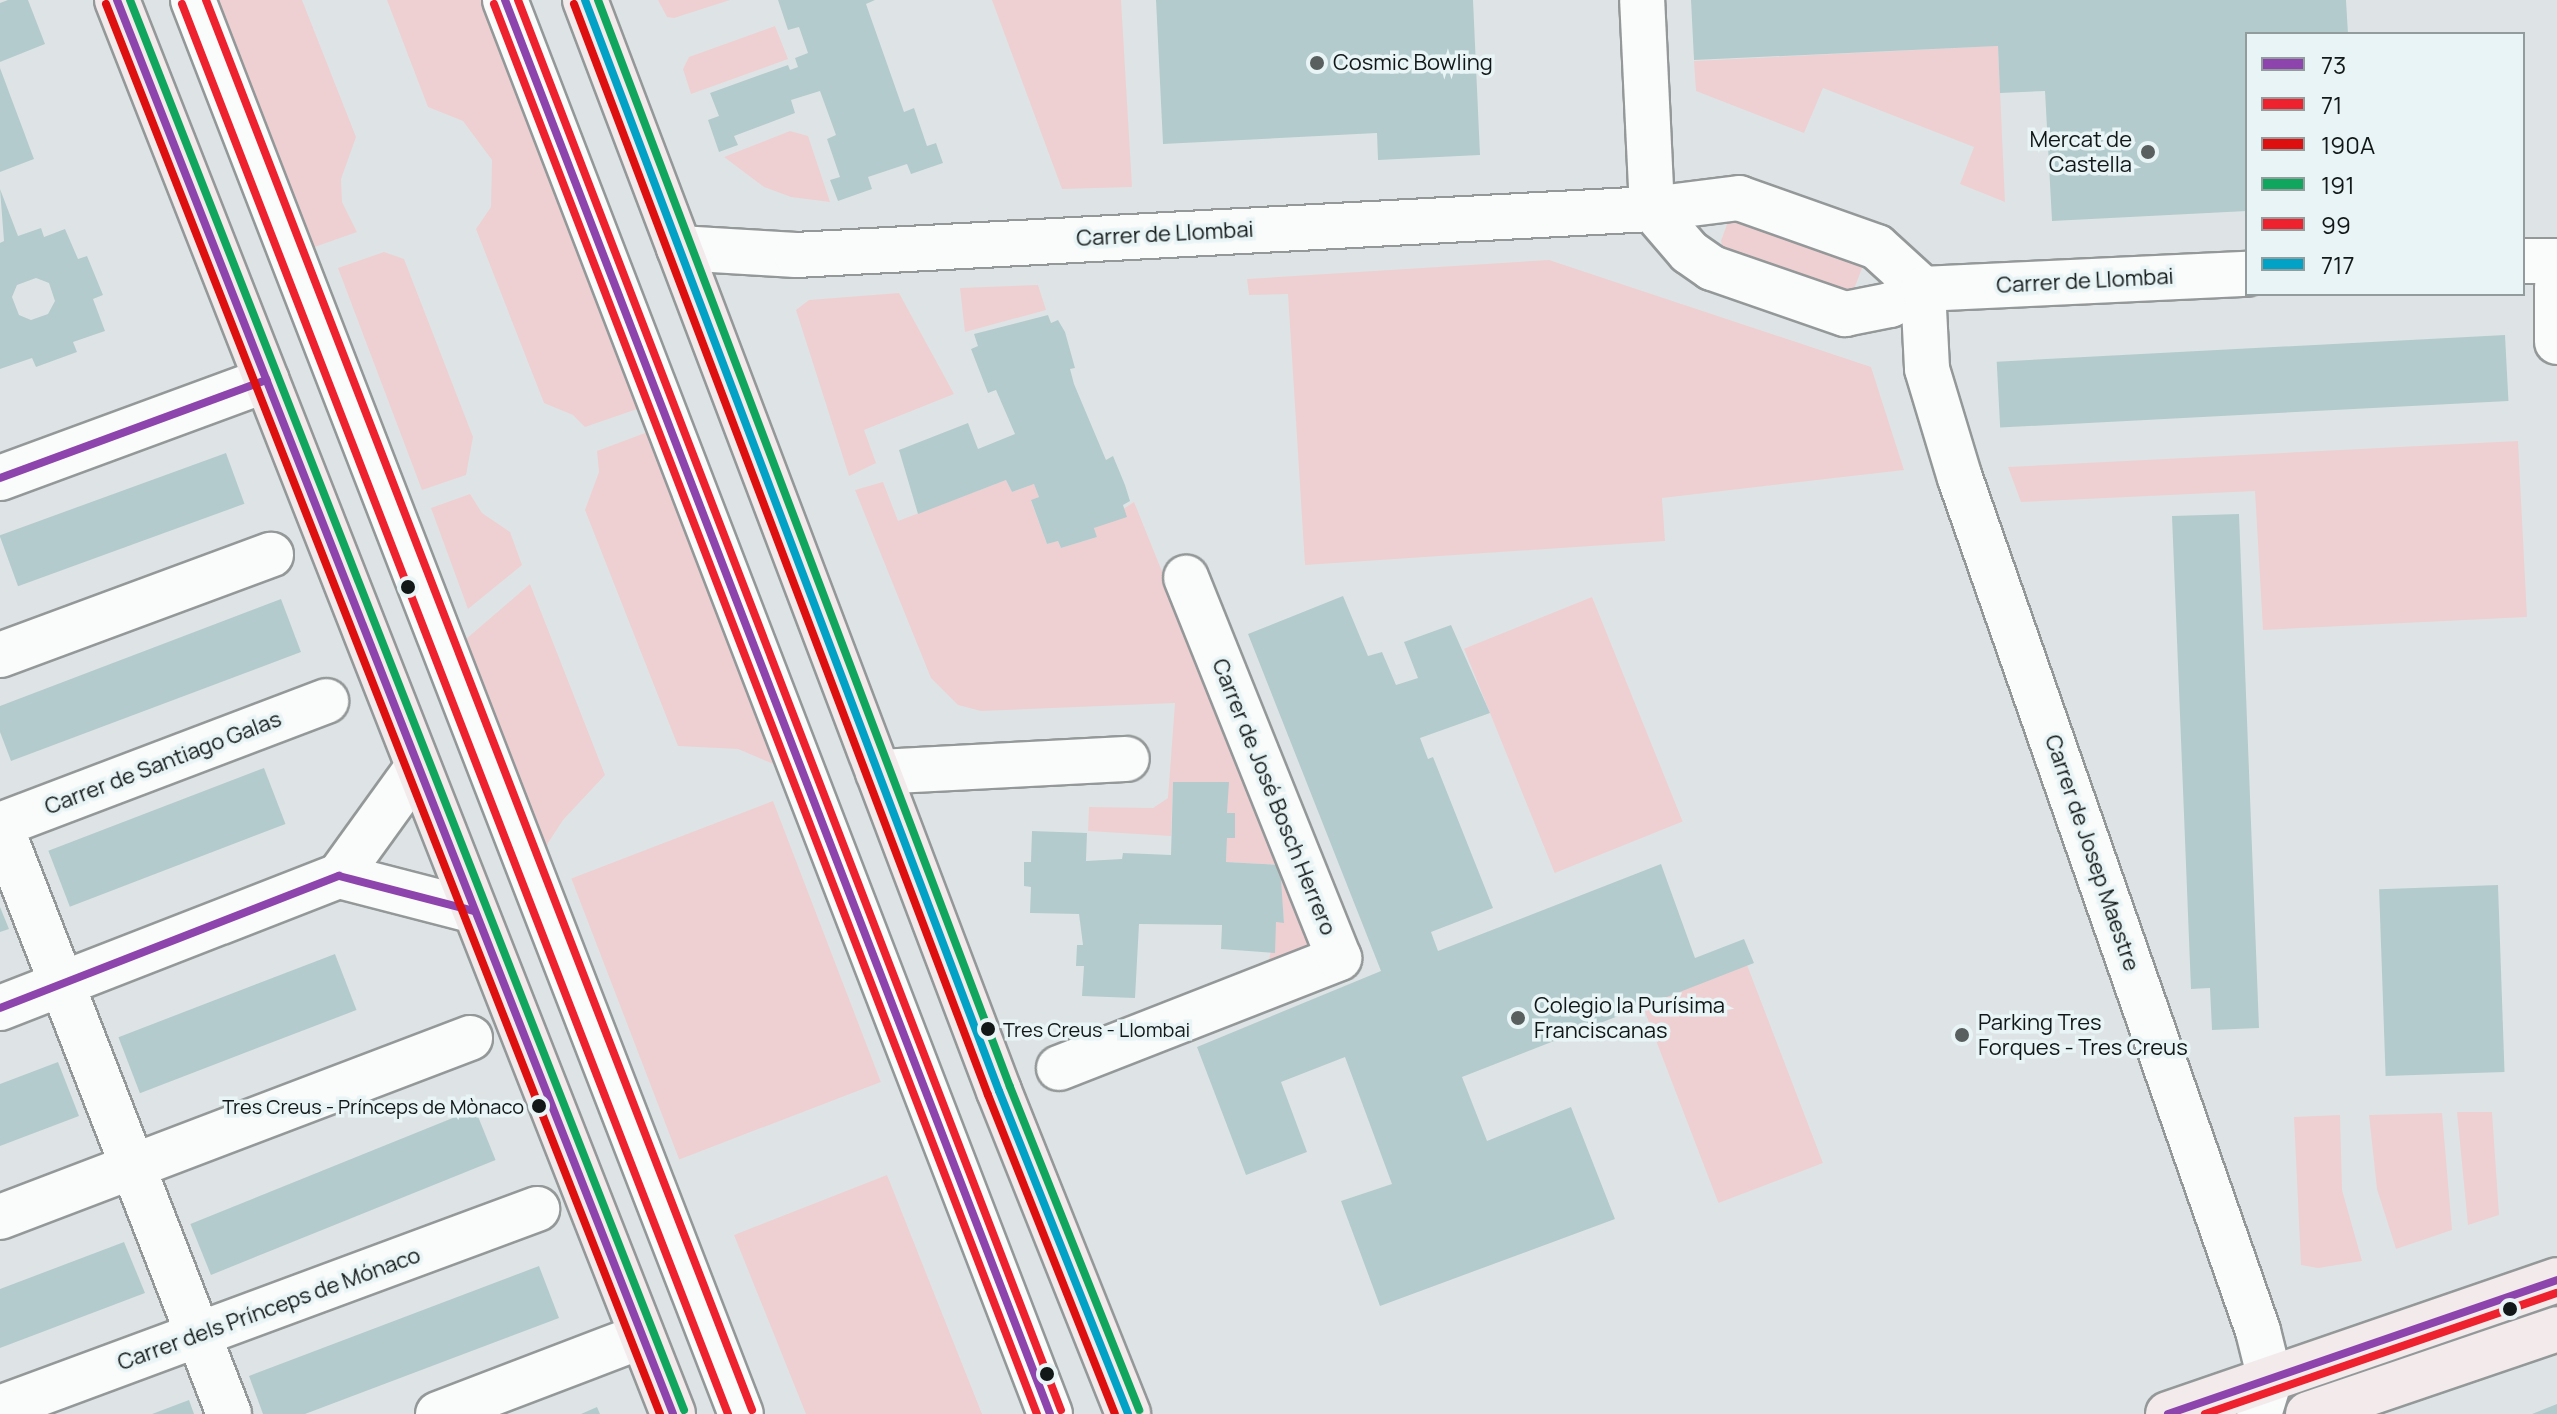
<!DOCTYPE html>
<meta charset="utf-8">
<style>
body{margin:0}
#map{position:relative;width:2557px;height:1414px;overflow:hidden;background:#dee4e5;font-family:Manrope,sans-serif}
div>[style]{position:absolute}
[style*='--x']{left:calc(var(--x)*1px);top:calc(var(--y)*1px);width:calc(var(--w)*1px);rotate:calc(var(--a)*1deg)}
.green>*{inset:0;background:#eed0d2;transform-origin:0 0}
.building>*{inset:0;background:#b4cbcd;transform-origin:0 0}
.roads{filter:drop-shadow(2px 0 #949899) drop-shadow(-2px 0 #949899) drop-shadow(0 2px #949899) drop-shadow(0 -2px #949899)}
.minor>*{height:44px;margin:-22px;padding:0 22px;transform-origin:22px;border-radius:22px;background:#fafbfb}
.major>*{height:44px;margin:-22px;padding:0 22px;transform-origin:22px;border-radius:22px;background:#f2eaeb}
.bus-1>*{height:8px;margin:-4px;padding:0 4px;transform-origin:4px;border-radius:4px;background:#8e44ad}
.bus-2>*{height:8px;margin:-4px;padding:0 4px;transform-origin:4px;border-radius:4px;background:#ed222e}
.bus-3>*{height:8px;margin:-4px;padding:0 4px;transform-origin:4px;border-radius:4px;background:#dd0f0f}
.bus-4>*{height:8px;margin:-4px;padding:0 4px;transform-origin:4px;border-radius:4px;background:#10a65e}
.bus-5>*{height:8px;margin:-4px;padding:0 4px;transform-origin:4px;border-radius:4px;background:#ed222e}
.bus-6>*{height:8px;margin:-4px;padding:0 4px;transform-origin:4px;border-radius:4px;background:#01a2c5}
.dots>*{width:22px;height:22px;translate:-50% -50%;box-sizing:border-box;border:4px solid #e8f4f5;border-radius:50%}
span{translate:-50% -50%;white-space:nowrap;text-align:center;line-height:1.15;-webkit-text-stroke:7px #e8f4f5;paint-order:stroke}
.bus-label{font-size:20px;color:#121717}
.left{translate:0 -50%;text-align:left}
.right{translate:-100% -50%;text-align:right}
.poi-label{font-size:22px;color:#121717}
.street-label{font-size:22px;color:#121717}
.legend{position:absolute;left:2245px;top:32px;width:280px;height:264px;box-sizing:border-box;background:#e8f4f5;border:2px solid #929c9c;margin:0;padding:10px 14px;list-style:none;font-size:24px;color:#121717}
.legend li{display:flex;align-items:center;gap:16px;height:40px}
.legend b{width:40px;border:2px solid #929c9c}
</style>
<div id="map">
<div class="green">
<div style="clip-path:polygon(209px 0,302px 0,356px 137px,341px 179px,342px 202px,357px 232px,306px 250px)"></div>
<div style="clip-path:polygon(387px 0,487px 0,643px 407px,585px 427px,573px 415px,544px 403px,476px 229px,491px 207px,492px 160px,463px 121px,428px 107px)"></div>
<div style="clip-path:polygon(658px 0,730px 0,674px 18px,667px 17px)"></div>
<div style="clip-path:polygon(992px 0,1121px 0,1132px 187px,1062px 189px)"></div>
<div style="clip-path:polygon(775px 26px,788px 59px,691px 94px,683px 69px,689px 57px)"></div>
<div style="clip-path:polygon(1998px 46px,2005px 202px,1960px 184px,1974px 147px,1823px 88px,1804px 133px,1696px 91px,1694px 61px)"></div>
<div style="clip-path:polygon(790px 131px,808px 136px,830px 202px,791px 197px,764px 187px,724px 157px)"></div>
<div style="clip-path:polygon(1730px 216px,1864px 263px,1854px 289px,1846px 293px,1724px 252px,1721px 241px)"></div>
<div style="clip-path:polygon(384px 252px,404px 259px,473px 437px,466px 475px,422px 490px,338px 268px)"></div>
<div style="clip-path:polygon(1549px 260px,1871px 367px,1904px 470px,1662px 498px,1665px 541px,1305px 565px,1288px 294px,1249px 295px,1247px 279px)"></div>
<div style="clip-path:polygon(1038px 285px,1046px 310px,965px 332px,960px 288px)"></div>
<div style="clip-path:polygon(899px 293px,954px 394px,864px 430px,876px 463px,849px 476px,796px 310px,809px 300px)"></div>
<div style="clip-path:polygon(653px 430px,783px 768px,738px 749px,678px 746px,585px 510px,599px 472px,597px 451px)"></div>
<div style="clip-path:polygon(2518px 441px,2527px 617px,2263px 630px,2255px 491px,2021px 502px,2008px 467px)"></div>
<div style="clip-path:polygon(1006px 480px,1012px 492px,1034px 484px,1039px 497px,1031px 501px,1047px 544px,1058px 541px,1061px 548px,1097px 537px,1094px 528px,1134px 502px,1282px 869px,1311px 954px,1267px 971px,1276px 922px,1284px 922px,1279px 865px,1226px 862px,1227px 838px,1235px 837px,1235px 814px,1227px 813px,1228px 782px,1173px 782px,1171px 836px,1088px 831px,1089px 807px,1153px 808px,1168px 798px,1175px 703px,981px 711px,958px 705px,931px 678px,855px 490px,883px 482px,898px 521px)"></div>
<div style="clip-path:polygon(470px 494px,482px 513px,510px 532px,522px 565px,468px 609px,431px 508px)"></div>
<div style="clip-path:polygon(530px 584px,605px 775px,563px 820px,548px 843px,543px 866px,458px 646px)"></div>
<div style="left:1592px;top:597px;width:242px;height:138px;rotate:68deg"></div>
<div style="left:773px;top:801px;width:301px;height:216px;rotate:69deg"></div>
<div style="left:1747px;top:965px;width:212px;height:112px;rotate:69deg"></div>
<div style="clip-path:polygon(2457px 1112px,2492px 1112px,2499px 1215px,2468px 1225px)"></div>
<div style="clip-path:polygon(2442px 1113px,2452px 1230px,2396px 1249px,2377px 1189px,2369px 1115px)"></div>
<div style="clip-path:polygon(2340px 1115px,2342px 1190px,2362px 1261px,2318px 1268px,2301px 1265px,2294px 1117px)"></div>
<div style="clip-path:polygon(887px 1175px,982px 1414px,806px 1414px,734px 1235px)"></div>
</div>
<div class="building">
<div style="clip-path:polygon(8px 0,28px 0,45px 44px,0 62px,0 3px)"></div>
<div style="clip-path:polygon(778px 0,875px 0,866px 4px,904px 112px,914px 108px,927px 146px,936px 143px,943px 163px,911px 174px,907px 164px,868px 177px,872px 189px,838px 201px,830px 180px,840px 177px,827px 139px,836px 135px,820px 91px,791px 100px,795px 113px,734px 136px,738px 145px,719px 152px,708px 120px,719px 116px,710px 93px,788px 65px,790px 70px,798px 67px,795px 58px,808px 53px,799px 27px,788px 30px)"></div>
<div style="clip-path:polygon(1156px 0,1473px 0,1480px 155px,1378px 160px,1377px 133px,1163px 144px)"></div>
<div style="clip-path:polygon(1691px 0,2346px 0,2348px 34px,2247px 34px,2247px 211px,2052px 221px,2045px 91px,2000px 93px,1998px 46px,1694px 60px)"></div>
<div style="clip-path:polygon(0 68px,34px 159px,0 172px)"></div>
<div style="clip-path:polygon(evenodd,0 189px,18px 236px,41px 228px,44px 237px,65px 229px,78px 259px,87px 256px,103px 295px,93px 299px,105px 331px,73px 342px,77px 352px,36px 367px,32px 358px,0 369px,0 243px,4px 241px,0 189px,36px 278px,49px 283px,55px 301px,48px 314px,31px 320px,19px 315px,12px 297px,17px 285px,36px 278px)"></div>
<div style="clip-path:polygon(1048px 315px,1051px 323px,1058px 320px,1065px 332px,1075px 368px,1070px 369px,1074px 384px,1106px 460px,1113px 456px,1125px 485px,1130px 501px,1123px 505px,1127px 517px,1094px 528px,1097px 537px,1061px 548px,1058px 541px,1047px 544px,1031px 500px,1039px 497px,1034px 484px,1012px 492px,1006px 480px,918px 514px,899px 450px,968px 423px,978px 449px,1015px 434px,996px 390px,988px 393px,971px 349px,978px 346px,974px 334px)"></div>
<div style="left:2505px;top:335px;width:66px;height:509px;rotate:87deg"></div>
<div style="left:226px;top:453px;width:54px;height:241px;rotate:70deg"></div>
<div style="clip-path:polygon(2239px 514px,2259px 1028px,2212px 1030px,2210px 988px,2191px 989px,2172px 516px)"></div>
<div style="clip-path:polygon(1343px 596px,1368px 656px,1382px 652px,1396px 685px,1418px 678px,1404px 642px,1451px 625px,1490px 713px,1420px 738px,1428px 759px,1433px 757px,1493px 908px,1431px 932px,1438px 951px,1661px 864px,1695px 958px,1744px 939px,1754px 963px,1462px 1077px,1487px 1141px,1571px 1107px,1615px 1219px,1380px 1306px,1341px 1201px,1392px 1184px,1345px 1057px,1281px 1082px,1307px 1152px,1246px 1175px,1197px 1047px,1381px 971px,1248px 634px)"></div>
<div style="clip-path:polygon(281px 599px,301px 652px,11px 761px,0 732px,0 706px)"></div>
<div style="left:264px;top:768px;width:60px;height:231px;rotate:69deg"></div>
<div style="clip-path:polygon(1173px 782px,1229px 782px,1227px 813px,1235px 813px,1235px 838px,1227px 838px,1226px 862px,1280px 865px,1284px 923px,1276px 922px,1275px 953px,1221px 949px,1222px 925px,1139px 924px,1135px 998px,1082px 996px,1084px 966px,1076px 966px,1077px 945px,1083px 945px,1079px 914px,1030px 913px,1031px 887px,1024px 886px,1024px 862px,1031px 862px,1032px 831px,1087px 833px,1086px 861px,1122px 859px,1123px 853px,1171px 855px)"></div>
<div style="left:2498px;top:885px;width:187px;height:119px;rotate:88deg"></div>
<div style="clip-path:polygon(0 907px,9px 929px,0 932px)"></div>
<div style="left:335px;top:954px;width:60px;height:232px;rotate:69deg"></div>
<div style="clip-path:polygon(58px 1062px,79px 1116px,0 1146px,0 1084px)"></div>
<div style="left:475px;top:1109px;width:55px;height:307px;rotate:68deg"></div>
<div style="clip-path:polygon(124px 1242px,145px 1293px,0 1348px,0 1289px)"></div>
<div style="clip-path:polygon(539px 1266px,559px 1318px,305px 1414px,263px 1414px,249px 1376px)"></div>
<div style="clip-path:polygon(189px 1400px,194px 1414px,152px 1414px)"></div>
<div style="clip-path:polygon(2557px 1404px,2557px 1414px,2532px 1414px)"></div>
<div style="clip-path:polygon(597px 1407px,600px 1414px,581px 1414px)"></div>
</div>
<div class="roads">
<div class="minor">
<div style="--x:193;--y:0;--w:1516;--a:68.82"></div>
<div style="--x:505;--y:0;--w:1515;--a:68.92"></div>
<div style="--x:679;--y:248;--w:117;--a:3.4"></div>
<div style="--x:796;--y:255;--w:857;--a:-3.08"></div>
<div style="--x:1652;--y:209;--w:209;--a:-92.7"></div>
<div style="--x:2523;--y:261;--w:34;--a:0"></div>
<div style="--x:2557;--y:287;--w:55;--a:90"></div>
<div style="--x:1923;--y:289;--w:80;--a:87.1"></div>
<div style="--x:1927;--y:369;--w:114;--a:73.2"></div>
<div style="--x:1960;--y:478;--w:904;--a:70.74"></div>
<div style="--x:2258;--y:1331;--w:49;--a:76"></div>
<div style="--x:2270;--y:1379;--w:37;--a:107"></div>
<div style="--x:1923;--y:289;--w:62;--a:-137.6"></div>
<div style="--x:1877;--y:247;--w:146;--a:-160.5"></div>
<div style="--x:1739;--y:198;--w:88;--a:172.8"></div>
<div style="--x:1652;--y:209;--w:57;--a:49.3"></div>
<div style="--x:1689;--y:252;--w:28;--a:35"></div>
<div style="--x:1712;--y:268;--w:141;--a:19.1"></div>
<div style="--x:1845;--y:314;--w:46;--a:-11.3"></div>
<div style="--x:1890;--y:305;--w:37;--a:-26"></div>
<div style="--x:1923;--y:289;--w:324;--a:-2.7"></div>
<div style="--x:0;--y:478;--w:284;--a:-20.2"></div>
<div style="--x:0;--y:655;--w:289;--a:-20.3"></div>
<div style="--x:878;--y:772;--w:249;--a:-3"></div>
<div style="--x:0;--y:825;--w:632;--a:68.75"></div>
<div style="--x:0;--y:825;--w:349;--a:-20.8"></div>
<div style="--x:339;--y:876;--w:139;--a:14.5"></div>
<div style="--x:0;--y:1008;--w:364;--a:-21.3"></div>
<div style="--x:339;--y:876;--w:133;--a:-54.2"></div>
<div style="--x:1059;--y:1068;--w:301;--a:-21.4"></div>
<div style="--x:1339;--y:958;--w:410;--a:-111.9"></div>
<div style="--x:0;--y:1217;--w:503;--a:-20.85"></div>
<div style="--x:0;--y:1408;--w:573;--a:-20.33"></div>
<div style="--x:438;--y:1414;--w:218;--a:-20.9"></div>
</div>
<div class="major">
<div style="--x:117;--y:0;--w:1519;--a:68.53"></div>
<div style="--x:585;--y:0;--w:1167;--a:69.22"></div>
<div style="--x:999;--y:1091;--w:348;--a:68.2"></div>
<div style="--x:2168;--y:1414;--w:411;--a:-19"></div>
<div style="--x:2308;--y:1414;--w:263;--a:-18.8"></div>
</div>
</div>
<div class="bus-1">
<div style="--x:117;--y:0;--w:1519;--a:68.53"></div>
<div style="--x:505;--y:0;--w:1515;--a:68.92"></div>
<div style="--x:0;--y:478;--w:284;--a:-20.2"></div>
<div style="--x:0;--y:1008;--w:364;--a:-21.3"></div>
<div style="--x:339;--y:876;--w:139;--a:14.5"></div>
<div style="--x:2168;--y:1414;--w:411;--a:-19"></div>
</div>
<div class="bus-2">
<div style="--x:182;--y:4;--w:1512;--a:68.83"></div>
<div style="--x:494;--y:4;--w:1511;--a:68.94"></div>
<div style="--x:2205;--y:1414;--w:372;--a:-19"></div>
</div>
<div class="bus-3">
<div style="--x:106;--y:4;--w:1515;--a:68.55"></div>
<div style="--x:574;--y:4;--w:1167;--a:69.22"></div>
<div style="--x:988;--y:1095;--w:343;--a:68.3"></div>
</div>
<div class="bus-4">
<div style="--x:130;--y:0;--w:1515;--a:68.55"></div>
<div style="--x:598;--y:0;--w:1162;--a:69.24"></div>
<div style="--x:1010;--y:1087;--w:348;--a:68.2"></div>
</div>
<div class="bus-5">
<div style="--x:206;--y:0;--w:1512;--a:68.83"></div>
<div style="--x:518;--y:0;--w:1511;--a:68.94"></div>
</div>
<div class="bus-6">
<div style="--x:585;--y:0;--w:1167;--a:69.22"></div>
<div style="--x:999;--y:1091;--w:348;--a:68.2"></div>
</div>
<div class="dots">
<div style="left:1317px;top:63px;background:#595f5f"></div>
<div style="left:2148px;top:152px;background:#595f5f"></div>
<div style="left:408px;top:587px;background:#121717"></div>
<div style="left:1518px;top:1018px;background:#595f5f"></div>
<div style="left:988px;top:1029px;background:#121717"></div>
<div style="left:1962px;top:1035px;background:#595f5f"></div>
<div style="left:539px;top:1106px;background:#121717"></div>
<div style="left:2510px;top:1309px;background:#121717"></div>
<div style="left:1047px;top:1374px;background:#121717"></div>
</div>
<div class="bus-label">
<span class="left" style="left:1003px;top:1029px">Tres Creus - Llombai</span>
<span class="right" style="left:524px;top:1106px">Tres Creus - Prínceps de Mònaco</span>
</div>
<div class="poi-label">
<span class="left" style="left:1333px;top:63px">Cosmic Bowling</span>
<span class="right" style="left:2132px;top:152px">Mercat de<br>Castella</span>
<span class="left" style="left:1534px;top:1018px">Colegio la Purísima<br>Franciscanas</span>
<span class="left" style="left:1978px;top:1035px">Parking Tres<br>Forques - Tres Creus</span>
</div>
<div class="street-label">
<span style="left:1165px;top:234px;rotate:-3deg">Carrer de Llombai</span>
<span style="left:2085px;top:281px;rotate:-3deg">Carrer de Llombai</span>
<span style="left:163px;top:763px;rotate:-21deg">Carrer de Santiago Galas</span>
<span style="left:1274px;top:797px;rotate:68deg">Carrer de José Bosch Herrero</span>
<span style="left:2092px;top:853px;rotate:71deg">Carrer de Josep Maestre</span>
<span style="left:269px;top:1309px;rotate:-20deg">Carrer dels Prínceps de Mónaco</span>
</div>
<ul class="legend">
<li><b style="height:10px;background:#8e44ad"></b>73</li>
<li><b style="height:10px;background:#ed222e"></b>71</li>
<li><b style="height:10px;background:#dd0f0f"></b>190A</li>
<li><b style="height:10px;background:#10a65e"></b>191</li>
<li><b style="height:10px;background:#ed222e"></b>99</li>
<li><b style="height:10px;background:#01a2c5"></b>717</li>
</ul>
</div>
